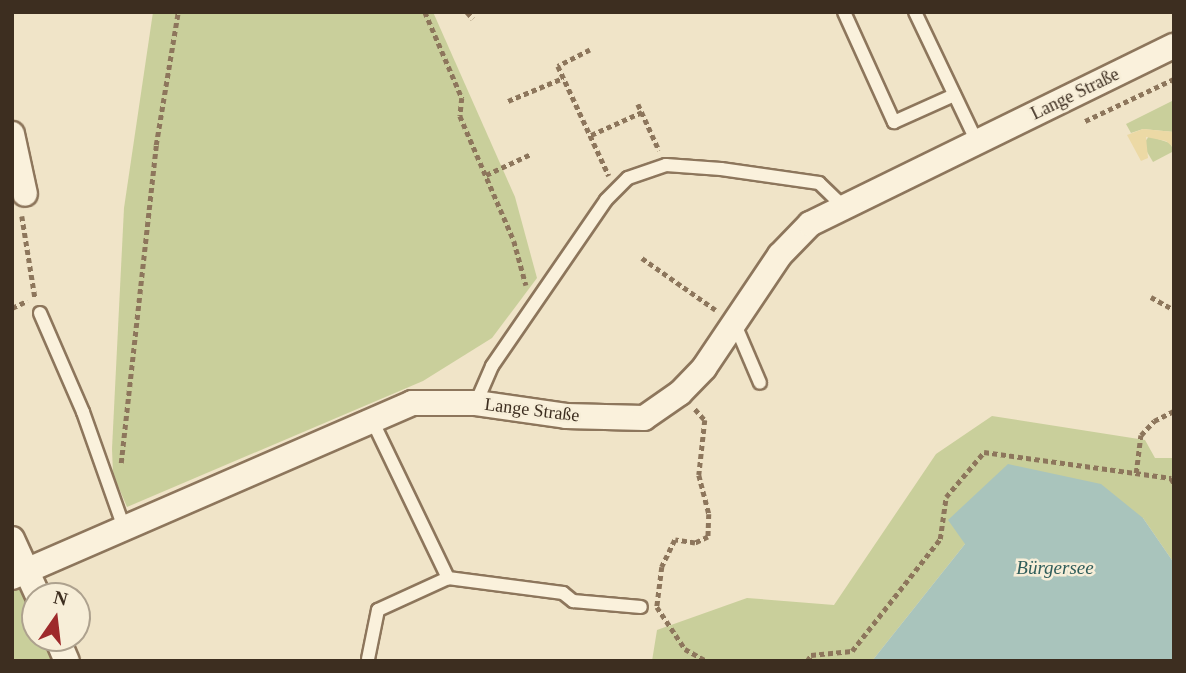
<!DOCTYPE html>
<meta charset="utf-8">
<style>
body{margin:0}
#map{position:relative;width:1186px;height:673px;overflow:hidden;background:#f0e4c8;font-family:"Times New Roman",serif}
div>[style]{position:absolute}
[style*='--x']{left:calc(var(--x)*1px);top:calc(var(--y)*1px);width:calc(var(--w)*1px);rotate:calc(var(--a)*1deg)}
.green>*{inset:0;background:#c9cf9b}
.sand>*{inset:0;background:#ecd9a5}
.water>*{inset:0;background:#a9c4bc}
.path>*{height:4.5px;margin-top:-2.25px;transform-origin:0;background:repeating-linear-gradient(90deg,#8d765c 0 5px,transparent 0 8.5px)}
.roads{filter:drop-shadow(2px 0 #8d765c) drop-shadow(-2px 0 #8d765c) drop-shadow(0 2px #8d765c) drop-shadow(0 -2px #8d765c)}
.service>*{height:12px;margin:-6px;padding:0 6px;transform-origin:6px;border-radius:6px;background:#faf1dc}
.minor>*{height:24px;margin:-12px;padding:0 12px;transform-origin:12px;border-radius:12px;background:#faf1dc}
span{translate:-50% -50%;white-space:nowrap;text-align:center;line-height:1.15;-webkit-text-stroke:5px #f7eed8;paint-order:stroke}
.street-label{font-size:18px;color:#3d2e20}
.water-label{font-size:19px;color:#2f5d5a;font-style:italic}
.frame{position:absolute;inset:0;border:14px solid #3d2e20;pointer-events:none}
.north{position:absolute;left:21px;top:582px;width:70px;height:70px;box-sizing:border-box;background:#f7eed8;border:2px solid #ada18e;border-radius:50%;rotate:14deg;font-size:19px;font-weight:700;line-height:28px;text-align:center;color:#3d2e20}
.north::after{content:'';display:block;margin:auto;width:24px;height:32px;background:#9e2a2b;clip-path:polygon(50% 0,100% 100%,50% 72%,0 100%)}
</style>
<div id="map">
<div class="green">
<div style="clip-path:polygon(153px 12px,433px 12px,515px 197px,537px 278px,492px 338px,423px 381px,127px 507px,113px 474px,112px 449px,124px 208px)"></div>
<div style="clip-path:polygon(1174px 100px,1174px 132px,1143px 129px,1131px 133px,1126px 124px)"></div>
<div style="clip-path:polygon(1149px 136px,1170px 143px,1174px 151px,1153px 162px,1143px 145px)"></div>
<div style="clip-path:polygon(992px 416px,1145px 440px,1155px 458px,1174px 458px,1174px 563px,1143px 518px,965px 544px,872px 661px,652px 661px,657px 630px,747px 598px,834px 605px,936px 454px)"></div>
<div style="clip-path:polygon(19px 588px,35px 621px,35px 638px,43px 638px,54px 661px,12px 661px,12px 591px)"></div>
</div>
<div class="sand">
<div style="clip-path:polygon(1143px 129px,1174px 132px,1174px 148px,1166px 141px,1146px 137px,1148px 158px,1141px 161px,1127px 135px)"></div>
</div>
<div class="water">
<div style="clip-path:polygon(1008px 464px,1101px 484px,1143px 518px,1174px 563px,1174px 661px,872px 661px,965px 544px,948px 520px)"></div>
</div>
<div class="path">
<div style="--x:425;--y:12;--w:94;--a:66.7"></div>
<div style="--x:462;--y:98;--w:18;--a:96"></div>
<div style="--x:460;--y:116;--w:136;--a:66.6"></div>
<div style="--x:514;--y:241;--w:46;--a:74.7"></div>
<div style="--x:467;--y:12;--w:9;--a:49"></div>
<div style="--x:590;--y:50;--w:36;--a:153"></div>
<div style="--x:558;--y:66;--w:121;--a:65.1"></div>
<div style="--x:508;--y:101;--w:60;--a:-22.7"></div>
<div style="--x:638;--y:104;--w:51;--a:65.5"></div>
<div style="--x:1085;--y:121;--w:98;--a:-25.3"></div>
<div style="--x:591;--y:135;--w:56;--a:-24.3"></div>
<div style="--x:486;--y:175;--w:50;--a:-25"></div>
<div style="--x:22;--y:216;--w:82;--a:80.9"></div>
<div style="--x:642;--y:258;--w:90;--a:35.1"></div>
<div style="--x:1151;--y:297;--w:26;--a:29"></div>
<div style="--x:12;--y:308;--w:17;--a:-25"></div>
<div style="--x:695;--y:409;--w:15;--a:48"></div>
<div style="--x:705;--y:420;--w:55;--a:96.2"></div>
<div style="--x:699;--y:475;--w:40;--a:75.6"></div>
<div style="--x:709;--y:514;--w:23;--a:92"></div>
<div style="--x:708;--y:537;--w:14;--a:155"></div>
<div style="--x:695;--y:543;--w:20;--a:-171"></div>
<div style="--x:675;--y:540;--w:30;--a:116"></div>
<div style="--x:662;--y:567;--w:40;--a:97.1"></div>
<div style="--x:657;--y:607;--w:50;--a:56.3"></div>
<div style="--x:685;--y:649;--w:25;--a:29"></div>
<div style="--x:121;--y:463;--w:320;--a:-83.7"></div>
<div style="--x:156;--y:145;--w:135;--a:-80.6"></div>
<div style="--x:1136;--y:473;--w:38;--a:-83"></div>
<div style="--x:1141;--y:435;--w:19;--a:-47"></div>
<div style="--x:1154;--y:421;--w:22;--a:-27"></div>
<div style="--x:807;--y:661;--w:7;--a:-56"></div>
<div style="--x:811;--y:655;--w:41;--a:-5.6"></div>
<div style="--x:852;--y:651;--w:142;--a:-51.8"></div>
<div style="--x:940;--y:539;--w:42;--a:-81.9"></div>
<div style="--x:946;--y:497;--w:59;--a:-49.8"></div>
<div style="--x:984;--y:452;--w:189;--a:7.9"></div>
<div style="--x:1171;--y:478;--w:6;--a:59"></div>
</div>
<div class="roads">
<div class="service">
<div style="--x:844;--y:12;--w:121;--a:65.6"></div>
<div style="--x:894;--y:122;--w:66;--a:-24.2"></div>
<div style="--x:915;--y:12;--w:144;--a:64.5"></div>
<div style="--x:40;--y:313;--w:108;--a:66.5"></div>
<div style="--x:83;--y:412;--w:123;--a:70.5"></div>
<div style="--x:734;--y:322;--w:66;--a:66.9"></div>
<div style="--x:476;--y:403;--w:40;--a:-66.6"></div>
<div style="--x:492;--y:366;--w:201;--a:-55.5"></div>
<div style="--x:606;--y:200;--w:31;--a:-45"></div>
<div style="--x:628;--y:178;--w:40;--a:-18.9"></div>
<div style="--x:666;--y:165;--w:55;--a:4.2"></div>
<div style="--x:721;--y:169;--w:99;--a:8.1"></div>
<div style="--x:819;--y:183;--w:35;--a:44"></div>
<div style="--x:371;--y:418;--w:178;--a:64.3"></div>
<div style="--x:448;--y:578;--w:116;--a:7.4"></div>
<div style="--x:563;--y:593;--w:13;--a:39"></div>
<div style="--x:573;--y:601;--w:68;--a:5"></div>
<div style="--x:368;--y:659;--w:50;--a:-78.5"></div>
<div style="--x:378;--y:610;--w:77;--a:-24.6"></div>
</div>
<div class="minor">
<div style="--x:12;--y:134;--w:61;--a:77.8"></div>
<div style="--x:12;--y:539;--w:63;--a:65.5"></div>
<div style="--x:12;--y:577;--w:436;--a:-23.5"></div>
<div style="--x:412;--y:403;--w:64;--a:0"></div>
<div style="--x:476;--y:403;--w:91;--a:8.2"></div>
<div style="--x:566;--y:416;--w:78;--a:1.5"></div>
<div style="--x:644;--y:418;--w:44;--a:-34.8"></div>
<div style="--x:680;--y:393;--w:35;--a:-46"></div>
<div style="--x:704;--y:368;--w:136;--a:-56.1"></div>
<div style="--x:780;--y:255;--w:43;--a:-45.9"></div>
<div style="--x:810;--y:224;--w:405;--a:-26.1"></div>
<div style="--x:57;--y:638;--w:25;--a:67"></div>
</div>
</div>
<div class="street-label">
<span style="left:1075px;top:94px;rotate:-26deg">Lange Straße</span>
<span style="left:532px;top:410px;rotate:7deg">Lange Straße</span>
</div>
<div class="water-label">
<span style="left:1055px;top:568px">Bürgersee</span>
</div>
<div class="frame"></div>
<div class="north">N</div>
</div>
